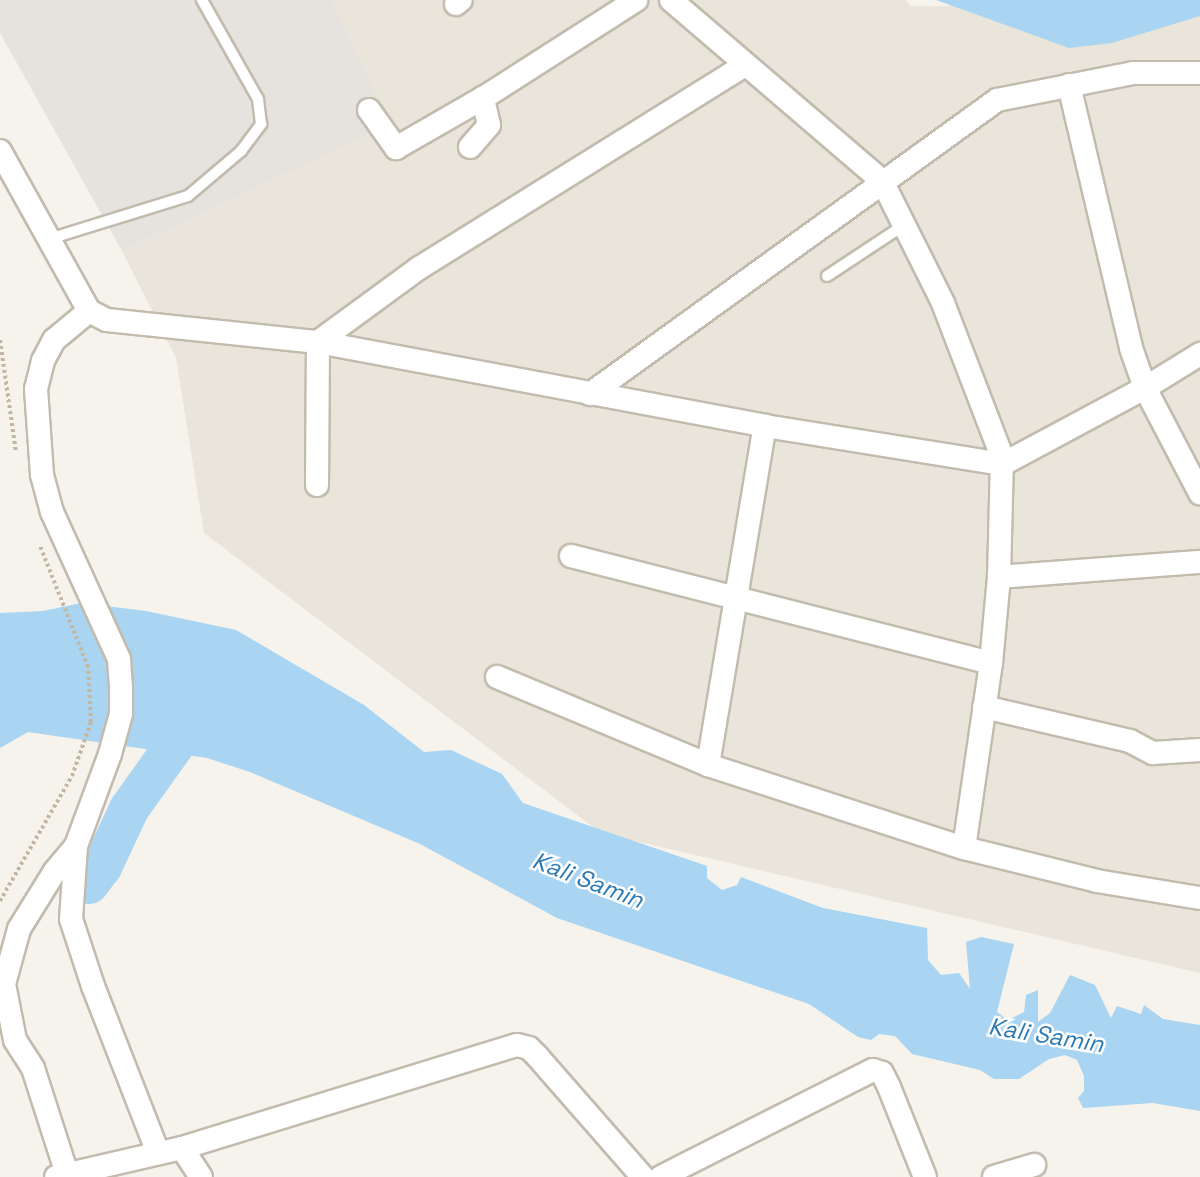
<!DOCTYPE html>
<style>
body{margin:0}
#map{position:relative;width:1200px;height:1177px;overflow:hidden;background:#f6f3ec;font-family:"Space Grotesk",sans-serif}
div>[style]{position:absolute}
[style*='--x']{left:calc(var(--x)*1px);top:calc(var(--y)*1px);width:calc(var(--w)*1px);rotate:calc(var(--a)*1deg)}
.residential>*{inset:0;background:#eae5da}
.industrial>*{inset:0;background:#e6e2dd}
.water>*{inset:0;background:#a9d4f2}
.river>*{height:40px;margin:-20px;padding:0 20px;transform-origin:20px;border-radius:20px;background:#a9d4f2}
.path>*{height:4px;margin-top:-2px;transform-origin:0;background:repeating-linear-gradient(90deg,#c4b79f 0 3px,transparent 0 6px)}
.roads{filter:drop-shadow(2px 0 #c2bbae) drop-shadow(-2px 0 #c2bbae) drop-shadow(0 2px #c2bbae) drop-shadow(0 -2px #c2bbae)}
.lane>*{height:10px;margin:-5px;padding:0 5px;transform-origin:5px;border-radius:5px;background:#fff}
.street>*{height:22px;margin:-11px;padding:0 11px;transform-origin:11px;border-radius:11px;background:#fff}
span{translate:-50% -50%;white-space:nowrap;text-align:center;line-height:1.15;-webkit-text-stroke:5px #fff;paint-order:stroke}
.water-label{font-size:24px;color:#2e7ab2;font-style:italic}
</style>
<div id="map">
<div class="residential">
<div style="clip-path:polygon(332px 0,906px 0,910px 6px,1200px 7px,1200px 973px,601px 833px,204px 533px,176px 358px,122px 251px,390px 125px)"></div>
</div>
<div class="industrial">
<div style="clip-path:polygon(0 0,332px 0,390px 125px,122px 251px,0 33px)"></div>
</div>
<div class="water">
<div style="clip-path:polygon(936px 0,1200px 0,1200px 16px,1112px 43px,1069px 48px)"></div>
<div style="clip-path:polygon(81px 603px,146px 611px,236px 630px,364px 705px,424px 752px,451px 750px,502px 774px,523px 803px,707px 866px,707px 878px,722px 890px,737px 885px,741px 877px,823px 908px,927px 928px,928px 960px,941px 975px,959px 973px,970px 989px,966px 942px,981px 937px,1014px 944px,997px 1012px,1008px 1020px,1024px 1012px,1026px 995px,1038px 990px,1038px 1022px,1050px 1013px,1070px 975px,1095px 985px,1111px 1018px,1117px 1006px,1141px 1014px,1144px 1005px,1163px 1019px,1200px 1025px,1200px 1111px,1153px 1103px,1083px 1108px,1078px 1098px,1084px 1091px,1084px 1076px,1077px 1060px,1065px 1055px,1049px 1059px,1019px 1079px,994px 1079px,980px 1070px,912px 1054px,895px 1036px,879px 1034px,871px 1040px,858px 1037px,809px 1004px,557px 918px,420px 844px,250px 772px,207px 758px,28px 732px,0 748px,0 613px,43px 611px)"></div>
</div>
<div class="river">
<div style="--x:89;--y:884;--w:21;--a:-53"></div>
<div style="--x:102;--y:867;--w:64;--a:-65"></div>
<div style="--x:129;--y:809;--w:103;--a:-54.5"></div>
<div style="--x:189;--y:725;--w:24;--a:-38"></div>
</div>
<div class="path">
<div style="--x:0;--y:340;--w:113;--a:81.9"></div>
<div style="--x:0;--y:901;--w:144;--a:-60.1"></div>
<div style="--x:72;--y:776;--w:57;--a:-70.6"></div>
<div style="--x:91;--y:722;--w:55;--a:-93.1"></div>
<div style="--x:88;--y:667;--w:130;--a:-111.6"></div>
</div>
<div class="roads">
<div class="lane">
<div style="--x:49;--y:239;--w:145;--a:-17.2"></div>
<div style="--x:188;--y:196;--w:70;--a:-40.3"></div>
<div style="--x:241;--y:151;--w:34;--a:-53"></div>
<div style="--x:261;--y:124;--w:25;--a:-97"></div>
<div style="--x:258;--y:99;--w:114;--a:-119.5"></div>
<div style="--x:827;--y:276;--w:92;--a:-33.5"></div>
</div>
<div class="street">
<div style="--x:671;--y:0;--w:278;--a:40.6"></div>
<div style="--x:882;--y:181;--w:136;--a:63.4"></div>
<div style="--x:943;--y:303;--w:165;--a:69"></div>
<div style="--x:1002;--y:457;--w:120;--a:91.4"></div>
<div style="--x:999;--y:577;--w:86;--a:95.3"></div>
<div style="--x:991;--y:663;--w:187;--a:98.3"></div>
<div style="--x:456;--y:4;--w:6;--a:-39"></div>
<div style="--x:1069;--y:85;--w:270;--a:76.7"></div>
<div style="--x:1131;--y:348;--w:42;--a:70.7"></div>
<div style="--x:1145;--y:388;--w:119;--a:62.4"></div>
<div style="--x:369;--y:110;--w:47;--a:54.6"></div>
<div style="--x:396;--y:148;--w:100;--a:-29.9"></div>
<div style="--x:470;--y:147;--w:29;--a:-49"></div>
<div style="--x:489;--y:125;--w:28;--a:-103"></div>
<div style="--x:483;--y:98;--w:182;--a:-32.6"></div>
<div style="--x:0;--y:151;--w:183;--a:60.9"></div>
<div style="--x:89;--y:311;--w:20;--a:27"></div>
<div style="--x:107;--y:320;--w:212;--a:6"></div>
<div style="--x:318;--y:342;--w:455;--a:10.6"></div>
<div style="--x:765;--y:426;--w:241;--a:9.1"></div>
<div style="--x:1003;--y:464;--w:161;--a:-28.2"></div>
<div style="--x:1145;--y:388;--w:65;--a:-31.7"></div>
<div style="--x:89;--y:311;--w:45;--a:140.4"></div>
<div style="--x:54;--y:340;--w:24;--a:118"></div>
<div style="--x:43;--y:361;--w:29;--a:104"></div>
<div style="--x:36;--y:389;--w:86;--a:86"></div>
<div style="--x:42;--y:475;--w:38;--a:75"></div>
<div style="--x:52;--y:512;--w:162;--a:65.5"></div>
<div style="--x:119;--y:659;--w:28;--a:86"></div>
<div style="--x:121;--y:687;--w:27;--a:90"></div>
<div style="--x:121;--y:714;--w:41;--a:105.4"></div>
<div style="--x:110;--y:754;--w:98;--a:110.3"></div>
<div style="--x:76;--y:846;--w:73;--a:93.9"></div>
<div style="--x:71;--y:919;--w:71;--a:71.8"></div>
<div style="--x:93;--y:986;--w:179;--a:68.7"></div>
<div style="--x:590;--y:394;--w:502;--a:-35.84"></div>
<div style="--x:997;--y:100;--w:139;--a:-11.2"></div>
<div style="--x:1133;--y:73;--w:67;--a:0"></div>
<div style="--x:317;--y:485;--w:143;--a:-89.6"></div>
<div style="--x:318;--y:342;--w:125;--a:-36.2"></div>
<div style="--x:419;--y:268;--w:384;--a:-31.9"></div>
<div style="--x:571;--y:556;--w:433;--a:14.3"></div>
<div style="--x:999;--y:577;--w:202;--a:-4.3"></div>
<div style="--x:497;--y:677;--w:229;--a:22.6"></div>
<div style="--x:708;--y:765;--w:269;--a:18"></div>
<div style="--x:964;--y:848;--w:137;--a:13.9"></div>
<div style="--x:1097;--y:881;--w:104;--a:9.4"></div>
<div style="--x:984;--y:707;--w:150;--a:13.1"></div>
<div style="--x:1130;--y:741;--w:26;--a:28"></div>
<div style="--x:1153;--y:753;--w:47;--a:-3.7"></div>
<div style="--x:708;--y:765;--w:344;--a:-80.5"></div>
<div style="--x:182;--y:1148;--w:35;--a:57"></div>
<div style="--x:67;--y:1174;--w:111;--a:-107.8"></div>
<div style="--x:33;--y:1068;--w:33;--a:-123"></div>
<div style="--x:15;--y:1040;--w:57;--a:-101.1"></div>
<div style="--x:4;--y:984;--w:57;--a:-74.7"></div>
<div style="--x:19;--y:929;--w:68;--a:-58.2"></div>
<div style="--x:55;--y:871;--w:33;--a:-50"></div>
<div style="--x:56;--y:1177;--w:129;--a:-13"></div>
<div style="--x:182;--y:1148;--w:350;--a:-17.1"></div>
<div style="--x:517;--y:1045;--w:12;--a:14"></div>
<div style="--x:529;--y:1048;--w:11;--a:45"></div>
<div style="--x:537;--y:1056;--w:161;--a:48.8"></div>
<div style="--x:661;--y:1177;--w:237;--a:-26.8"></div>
<div style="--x:873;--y:1070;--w:9;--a:18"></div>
<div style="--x:882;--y:1073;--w:16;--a:63"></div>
<div style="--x:889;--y:1087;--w:97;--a:68.2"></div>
<div style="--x:994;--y:1177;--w:42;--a:-16.7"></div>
</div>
</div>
<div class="water-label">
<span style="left:588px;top:880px;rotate:21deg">Kali Samin</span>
<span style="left:1046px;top:1035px;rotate:9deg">Kali Samin</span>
</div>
</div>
